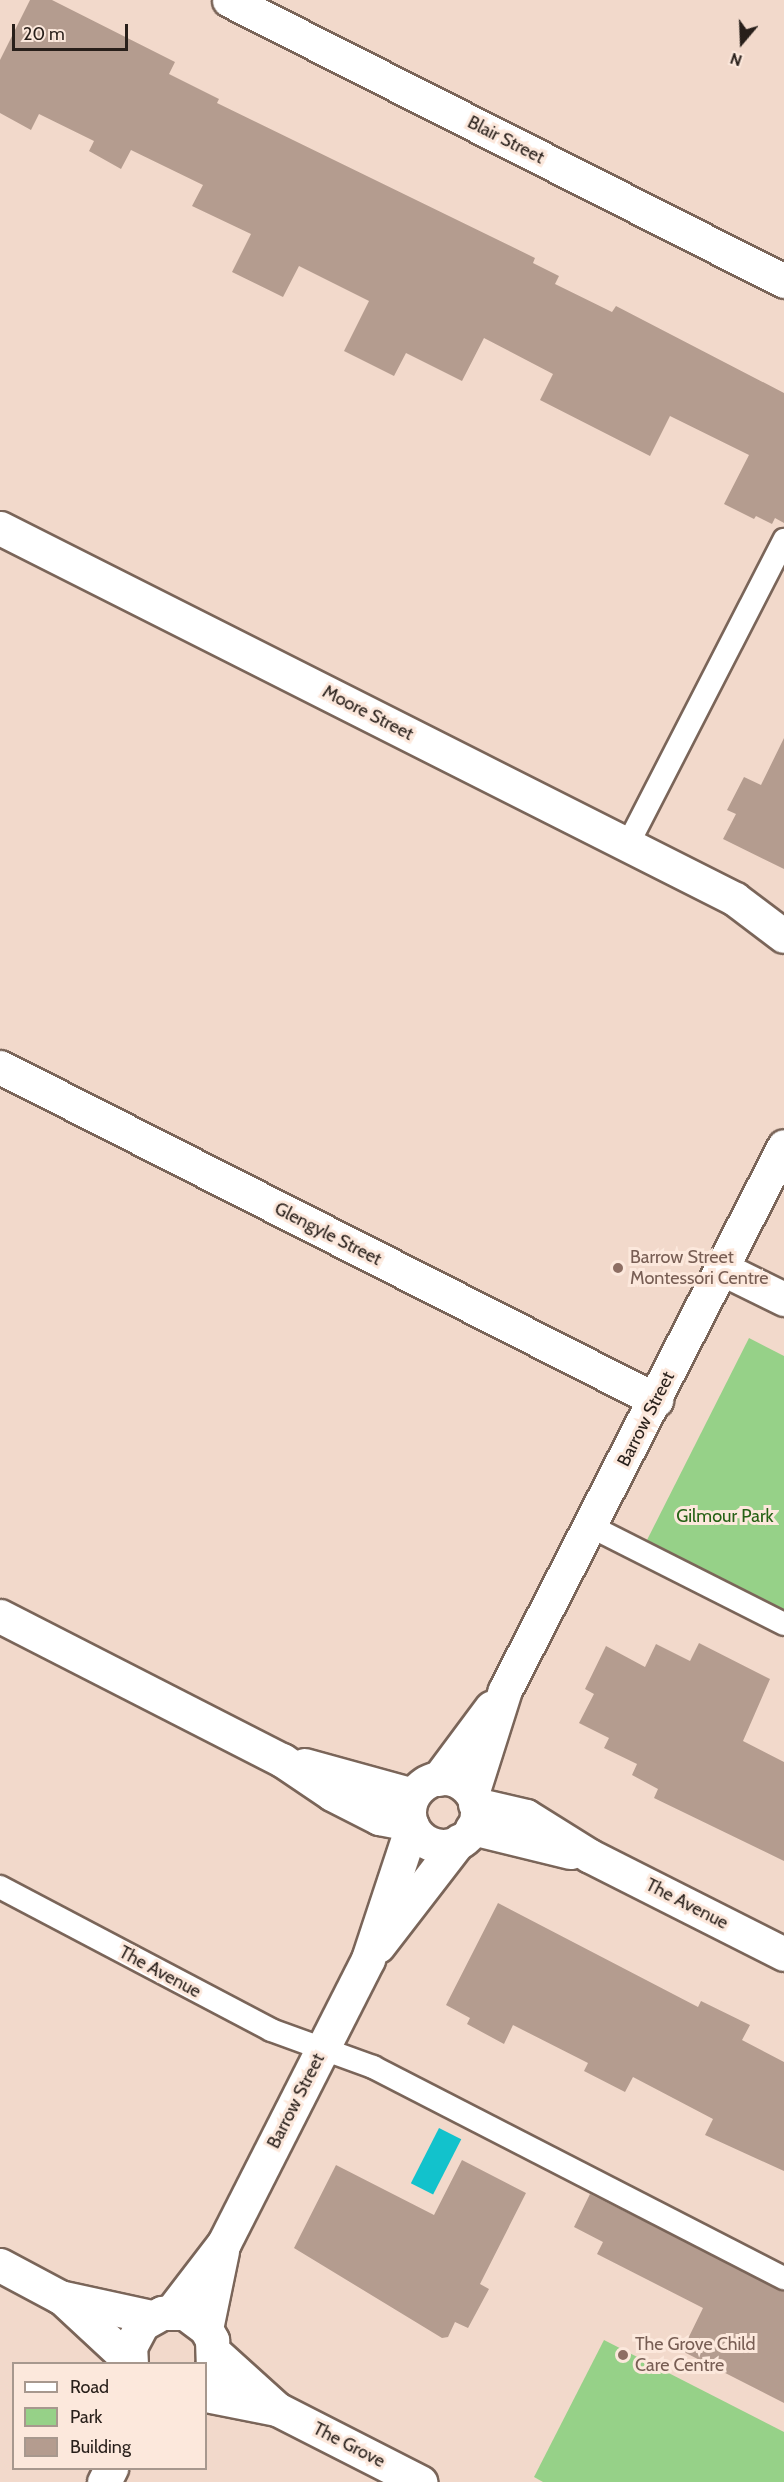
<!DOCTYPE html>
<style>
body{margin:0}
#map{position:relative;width:784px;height:2482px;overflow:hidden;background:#f2d9cb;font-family:Cabin,sans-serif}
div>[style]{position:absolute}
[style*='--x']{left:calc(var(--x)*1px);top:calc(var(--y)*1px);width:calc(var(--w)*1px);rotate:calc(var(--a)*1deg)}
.green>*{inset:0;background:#96d188}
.water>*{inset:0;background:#12c2cc;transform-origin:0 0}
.building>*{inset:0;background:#b49c8f}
.roads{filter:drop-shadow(2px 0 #7a6559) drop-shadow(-2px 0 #7a6559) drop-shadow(0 2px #7a6559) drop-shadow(0 -2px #7a6559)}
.lane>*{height:22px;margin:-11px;padding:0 11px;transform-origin:11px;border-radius:11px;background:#fff}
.street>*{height:33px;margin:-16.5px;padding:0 16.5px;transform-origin:16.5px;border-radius:16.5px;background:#fff}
.street>.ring{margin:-16.5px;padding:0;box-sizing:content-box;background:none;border:33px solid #fff;border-radius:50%}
.dots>*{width:16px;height:16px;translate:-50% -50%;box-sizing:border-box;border:3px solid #fce8dc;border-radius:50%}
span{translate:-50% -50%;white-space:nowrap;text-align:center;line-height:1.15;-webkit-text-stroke:6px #fce8dc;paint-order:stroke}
.street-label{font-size:18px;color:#281f1a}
.education-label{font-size:18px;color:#785e54}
.left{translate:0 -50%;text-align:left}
.park-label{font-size:18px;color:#266115}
.legend{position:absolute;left:12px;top:2362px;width:195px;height:108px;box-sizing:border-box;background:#fce8dc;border:2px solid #a7988e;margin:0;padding:8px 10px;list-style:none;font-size:18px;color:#281f1a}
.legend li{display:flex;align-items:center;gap:12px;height:30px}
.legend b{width:30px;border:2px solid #a7988e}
.north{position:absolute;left:712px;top:12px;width:60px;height:60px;-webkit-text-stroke:4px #fce8dc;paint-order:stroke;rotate:199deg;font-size:16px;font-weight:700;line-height:24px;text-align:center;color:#281f1a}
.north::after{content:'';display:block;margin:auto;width:21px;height:27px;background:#281f1a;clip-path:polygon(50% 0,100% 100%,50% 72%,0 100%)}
.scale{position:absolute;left:12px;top:24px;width:116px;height:27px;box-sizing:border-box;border:3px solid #281f1a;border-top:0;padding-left:8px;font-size:18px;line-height:21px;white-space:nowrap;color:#281f1a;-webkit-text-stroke:4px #fce8dc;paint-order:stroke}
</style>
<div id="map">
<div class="green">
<div style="clip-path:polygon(749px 1338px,784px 1356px,784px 1611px,646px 1542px)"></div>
<div style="clip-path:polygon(604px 2340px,784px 2432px,784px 2482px,543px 2482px,534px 2477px)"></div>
</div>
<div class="water">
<div style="left:439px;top:2128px;width:25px;height:62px;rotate:27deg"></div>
</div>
<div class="building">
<div style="clip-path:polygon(30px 0,52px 0,175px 62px,169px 74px,219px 99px,217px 103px,535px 258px,533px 263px,559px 276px,555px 284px,612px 312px,616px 306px,784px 393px,784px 523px,775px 518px,772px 524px,756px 516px,754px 519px,724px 504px,749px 455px,670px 416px,650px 456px,540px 400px,553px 374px,484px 338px,462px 381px,406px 353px,394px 376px,344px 351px,369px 301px,299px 266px,283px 297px,232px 272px,251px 234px,192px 206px,203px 185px,131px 150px,121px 169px,89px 151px,94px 141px,39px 114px,31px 130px,0 113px,0 60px)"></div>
<div style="clip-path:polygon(784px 738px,784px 869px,723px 839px,736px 814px,727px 810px,744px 777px,761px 785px)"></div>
<div style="clip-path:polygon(699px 1643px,770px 1679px,743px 1741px,784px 1762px,784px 1861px,654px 1798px,658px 1789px,632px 1775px,637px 1764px,604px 1748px,609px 1738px,579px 1723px,594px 1694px,585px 1689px,606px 1646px,645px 1667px,656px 1644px,690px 1661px)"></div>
<div style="clip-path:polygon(498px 1903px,698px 2007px,701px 2001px,750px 2025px,742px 2040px,784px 2062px,784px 2171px,705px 2135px,713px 2119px,633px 2077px,625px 2092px,584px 2071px,588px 2063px,513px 2025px,504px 2044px,467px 2024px,470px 2018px,446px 2005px)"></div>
<div style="clip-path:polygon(462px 2160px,526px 2193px,480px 2284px,489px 2289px,468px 2328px,455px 2322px,448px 2337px,442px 2338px,294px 2248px,336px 2165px,434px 2215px)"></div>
<div style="clip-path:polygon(590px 2194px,784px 2291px,784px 2403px,682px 2351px,703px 2308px,597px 2254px,603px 2242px,574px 2227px)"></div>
</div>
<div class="roads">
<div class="lane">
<div style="--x:628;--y:844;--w:342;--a:-62.8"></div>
<div style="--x:590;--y:1526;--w:217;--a:26.8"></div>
<div style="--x:0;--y:1887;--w:306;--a:27.8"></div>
<div style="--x:271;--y:2030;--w:109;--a:19.9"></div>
<div style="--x:373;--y:2067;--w:462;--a:27.2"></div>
</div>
<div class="street">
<div style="--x:229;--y:0;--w:622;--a:26.85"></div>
<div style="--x:0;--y:528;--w:823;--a:26.78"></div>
<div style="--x:735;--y:899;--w:61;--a:37.1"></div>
<div style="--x:0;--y:1067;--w:736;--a:26.91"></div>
<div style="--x:723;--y:1269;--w:68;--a:26.2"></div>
<div style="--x:0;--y:1616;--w:317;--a:27.1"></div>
<div style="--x:282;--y:1760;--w:60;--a:34.2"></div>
<div style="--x:332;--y:1794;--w:53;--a:27.1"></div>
<div style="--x:379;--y:1818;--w:33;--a:11"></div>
<div style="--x:304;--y:1765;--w:113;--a:15.4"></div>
<div class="ring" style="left:409px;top:1778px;width:35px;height:35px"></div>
<div style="--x:438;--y:1779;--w:89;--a:-53.3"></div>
<div style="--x:472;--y:1794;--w:109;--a:-72.4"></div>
<div style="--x:505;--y:1690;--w:611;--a:-62.85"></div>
<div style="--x:475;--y:1804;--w:52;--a:13.2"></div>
<div style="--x:526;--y:1816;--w:75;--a:32"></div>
<div style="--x:590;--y:1856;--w:217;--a:26.8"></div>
<div style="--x:472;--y:1828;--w:101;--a:13.8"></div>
<div style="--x:378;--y:1946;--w:133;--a:-52.4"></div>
<div style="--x:0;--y:2265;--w:68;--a:28.1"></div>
<div style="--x:60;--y:2297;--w:94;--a:12.3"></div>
<div style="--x:62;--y:2298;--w:91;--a:42.8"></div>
<div style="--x:171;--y:2312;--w:87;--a:-52.5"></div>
<div style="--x:224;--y:2243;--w:318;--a:-63.1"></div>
<div style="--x:368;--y:1959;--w:140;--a:-71.7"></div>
<div style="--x:206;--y:2329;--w:80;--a:-78.4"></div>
<div style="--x:214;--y:2352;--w:85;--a:42.1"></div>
<div style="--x:277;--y:2409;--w:161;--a:27"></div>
<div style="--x:131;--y:2364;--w:17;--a:-93"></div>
<div style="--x:130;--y:2347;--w:26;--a:-62"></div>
<div style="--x:142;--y:2324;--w:23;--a:-29"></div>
<div style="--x:162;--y:2313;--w:23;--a:0"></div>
<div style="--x:185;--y:2313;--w:26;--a:37"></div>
<div style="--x:206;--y:2329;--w:13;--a:61"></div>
<div style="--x:212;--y:2340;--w:25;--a:88"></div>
<div style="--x:213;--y:2365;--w:17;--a:115"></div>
<div style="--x:206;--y:2395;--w:72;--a:11.2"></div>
<div style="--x:104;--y:2482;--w:16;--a:-63"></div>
</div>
</div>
<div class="dots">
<div style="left:618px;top:1268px;background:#8d6e63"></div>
<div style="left:623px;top:2355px;background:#8d6e63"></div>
</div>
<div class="street-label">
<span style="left:506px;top:140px;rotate:27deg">Blair Street</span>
<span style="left:368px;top:713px;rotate:27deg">Moore Street</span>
<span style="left:328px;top:1234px;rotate:27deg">Glengyle Street</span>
<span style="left:646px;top:1419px;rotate:-63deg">Barrow Street</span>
<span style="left:687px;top:1904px;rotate:27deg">The Avenue</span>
<span style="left:160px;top:1972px;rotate:28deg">The Avenue</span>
<span style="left:296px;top:2101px;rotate:-63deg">Barrow Street</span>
<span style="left:349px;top:2445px;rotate:27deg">The Grove</span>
</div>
<div class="education-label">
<span class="left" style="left:630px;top:1268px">Barrow Street<br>Montessori Centre</span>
<span class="left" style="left:635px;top:2355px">The Grove Child<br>Care Centre</span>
</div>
<div class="park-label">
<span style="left:725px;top:1516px">Gilmour Park</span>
</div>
<ul class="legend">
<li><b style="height:8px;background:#fff"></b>Road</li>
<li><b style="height:16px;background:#96d188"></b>Park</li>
<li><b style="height:16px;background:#b49c8f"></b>Building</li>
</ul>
<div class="north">N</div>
<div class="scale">20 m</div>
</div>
